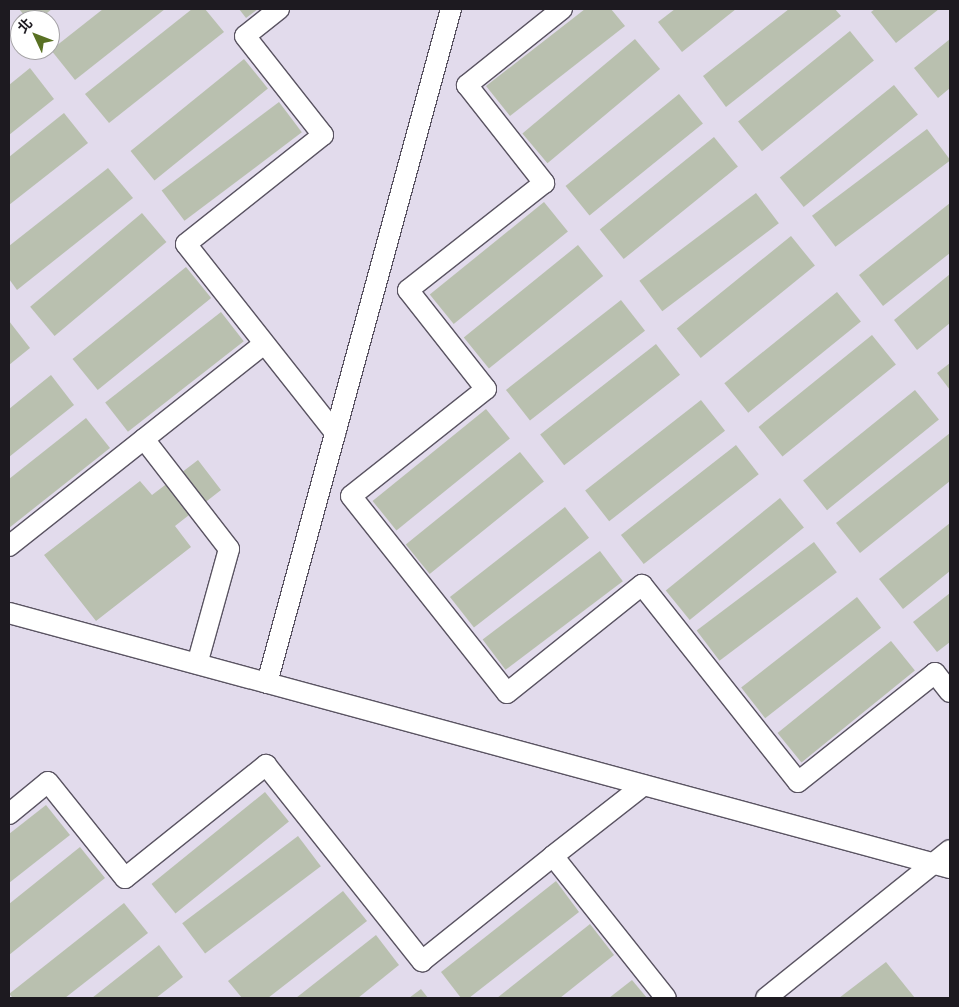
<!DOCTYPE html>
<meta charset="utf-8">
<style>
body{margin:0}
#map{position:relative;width:959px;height:1007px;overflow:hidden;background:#e2dbec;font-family:Inter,"Noto Sans TC",sans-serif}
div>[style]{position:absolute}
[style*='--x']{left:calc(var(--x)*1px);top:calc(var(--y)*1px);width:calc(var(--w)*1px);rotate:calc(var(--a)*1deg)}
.building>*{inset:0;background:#b9c0af;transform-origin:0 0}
.roads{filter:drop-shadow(1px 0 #5a5462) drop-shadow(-1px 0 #5a5462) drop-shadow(0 1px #5a5462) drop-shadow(0 -1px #5a5462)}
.lane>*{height:20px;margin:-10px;padding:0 10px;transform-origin:10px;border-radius:10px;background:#fff}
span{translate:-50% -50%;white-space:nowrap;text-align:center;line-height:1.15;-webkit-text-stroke:5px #fff;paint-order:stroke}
.frame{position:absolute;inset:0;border:10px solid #1d1a20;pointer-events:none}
.north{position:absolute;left:10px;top:10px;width:50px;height:50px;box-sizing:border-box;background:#fff;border:1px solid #a5a3a6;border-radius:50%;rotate:313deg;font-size:14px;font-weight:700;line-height:20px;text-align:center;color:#1d1a20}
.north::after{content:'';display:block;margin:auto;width:18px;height:22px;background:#597123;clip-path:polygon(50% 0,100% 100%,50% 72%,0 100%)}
</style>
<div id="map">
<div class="building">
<div style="clip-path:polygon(19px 9px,52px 9px,38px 20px,28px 20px)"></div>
<div style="clip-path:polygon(103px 9px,165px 9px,75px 80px,51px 50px)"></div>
<div style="clip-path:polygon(192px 9px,205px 9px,224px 32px,109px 123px,85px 94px)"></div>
<div style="clip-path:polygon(239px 9px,258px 9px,246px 18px)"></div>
<div style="clip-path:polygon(585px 9px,611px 9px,625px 26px,510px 116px,486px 86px)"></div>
<div style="clip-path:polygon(675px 9px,736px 9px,682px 52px,658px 22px)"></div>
<div style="clip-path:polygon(789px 9px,835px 9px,841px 16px,726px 107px,703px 76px)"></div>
<div style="clip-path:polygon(875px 9px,939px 9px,896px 43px,871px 12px)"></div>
<div style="left:850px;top:31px;width:38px;height:144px;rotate:51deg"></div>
<div style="left:635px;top:39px;width:39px;height:147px;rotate:50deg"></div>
<div style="clip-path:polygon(950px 39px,950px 88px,938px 98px,914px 68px)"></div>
<div style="left:244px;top:59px;width:38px;height:146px;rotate:51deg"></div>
<div style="clip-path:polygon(30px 68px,54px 99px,9px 135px,9px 85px)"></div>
<div style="left:894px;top:85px;width:38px;height:147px;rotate:51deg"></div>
<div style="left:679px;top:94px;width:38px;height:146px;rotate:51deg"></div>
<div style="left:279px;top:102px;width:38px;height:147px;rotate:53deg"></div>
<div style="clip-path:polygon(64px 113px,88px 143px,9px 205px,9px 157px)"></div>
<div style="left:927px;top:129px;width:39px;height:144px;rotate:53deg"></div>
<div style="left:714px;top:137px;width:38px;height:147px;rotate:51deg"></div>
<div style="clip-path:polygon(108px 168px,133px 198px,17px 290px,9px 279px,9px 246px)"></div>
<div style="left:756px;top:193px;width:38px;height:146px;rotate:53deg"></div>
<div style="left:544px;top:202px;width:38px;height:147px;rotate:51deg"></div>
<div style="clip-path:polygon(950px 203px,950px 253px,883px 306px,859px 275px)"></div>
<div style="left:142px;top:213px;width:38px;height:146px;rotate:50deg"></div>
<div style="left:791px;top:236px;width:38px;height:147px;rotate:51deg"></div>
<div style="left:578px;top:245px;width:40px;height:147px;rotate:51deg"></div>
<div style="left:186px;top:267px;width:40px;height:146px;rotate:51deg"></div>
<div style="clip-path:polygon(950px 274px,950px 323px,917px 350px,894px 320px)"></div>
<div style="left:837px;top:292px;width:38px;height:145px;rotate:51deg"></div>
<div style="left:621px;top:300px;width:39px;height:146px;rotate:52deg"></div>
<div style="left:221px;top:312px;width:37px;height:147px;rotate:52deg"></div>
<div style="clip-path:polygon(9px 321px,30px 348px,9px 365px)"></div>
<div style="left:872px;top:335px;width:38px;height:146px;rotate:51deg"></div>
<div style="left:656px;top:344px;width:39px;height:147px;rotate:52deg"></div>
<div style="clip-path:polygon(950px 363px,950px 390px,937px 373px)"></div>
<div style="clip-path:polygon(51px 375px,74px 405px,9px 457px,9px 409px)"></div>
<div style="left:915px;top:390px;width:38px;height:144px;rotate:51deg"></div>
<div style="left:701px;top:400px;width:39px;height:147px;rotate:52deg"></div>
<div style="left:486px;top:409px;width:38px;height:146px;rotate:51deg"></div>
<div style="clip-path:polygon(86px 418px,110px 448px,9px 528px,9px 479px)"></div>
<div style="clip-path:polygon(950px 433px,950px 481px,860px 553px,836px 523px)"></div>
<div style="left:736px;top:445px;width:37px;height:146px;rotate:52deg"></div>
<div style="left:520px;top:452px;width:38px;height:147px;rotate:51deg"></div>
<div style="clip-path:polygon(198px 460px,221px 490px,175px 526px,191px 547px,96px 621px,44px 555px,140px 481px,152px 495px)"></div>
<div style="left:780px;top:498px;width:38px;height:147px;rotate:51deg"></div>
<div style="left:565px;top:507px;width:39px;height:146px;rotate:52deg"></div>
<div style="clip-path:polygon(950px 523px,950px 571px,903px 609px,879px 579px)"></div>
<div style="left:814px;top:542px;width:38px;height:147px;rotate:53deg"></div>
<div style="left:600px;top:551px;width:38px;height:147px;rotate:53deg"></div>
<div style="clip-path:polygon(950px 593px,950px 642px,937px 652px,913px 622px)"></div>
<div style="left:857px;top:597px;width:39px;height:147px;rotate:52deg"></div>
<div style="left:891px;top:641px;width:38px;height:146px;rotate:51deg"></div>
<div style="left:265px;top:792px;width:38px;height:146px;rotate:51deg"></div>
<div style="clip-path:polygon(46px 805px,70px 835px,9px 883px,9px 834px)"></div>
<div style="left:298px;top:836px;width:38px;height:145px;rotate:53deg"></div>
<div style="clip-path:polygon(80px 847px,105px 878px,9px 955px,9px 904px)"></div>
<div style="clip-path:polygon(556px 881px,579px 912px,469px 998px,461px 998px,441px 972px)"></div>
<div style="clip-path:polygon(343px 891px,367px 921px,268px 998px,242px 998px,228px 981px)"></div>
<div style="clip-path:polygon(124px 903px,148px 933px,65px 998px,13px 998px,9px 994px)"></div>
<div style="clip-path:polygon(590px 924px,614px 955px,560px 998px,497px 998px)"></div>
<div style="clip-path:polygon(376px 935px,399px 965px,358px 998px,296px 998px)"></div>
<div style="clip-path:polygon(159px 945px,183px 977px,156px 998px,92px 998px)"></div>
<div style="clip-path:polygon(886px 962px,915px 998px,839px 998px)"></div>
<div style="clip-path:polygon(632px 980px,647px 998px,609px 998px)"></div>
<div style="clip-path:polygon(421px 989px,428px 998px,409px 998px)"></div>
</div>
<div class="roads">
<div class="lane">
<div style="--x:279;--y:9;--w:43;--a:141.5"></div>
<div style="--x:245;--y:36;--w:126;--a:51.8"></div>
<div style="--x:323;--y:135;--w:175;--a:141.5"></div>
<div style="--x:186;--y:244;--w:241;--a:51.7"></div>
<div style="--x:562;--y:9;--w:122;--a:141.3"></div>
<div style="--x:467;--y:85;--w:125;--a:51.8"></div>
<div style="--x:544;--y:183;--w:173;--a:141.8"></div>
<div style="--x:408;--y:290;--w:126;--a:51.8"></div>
<div style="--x:486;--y:389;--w:172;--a:141.6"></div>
<div style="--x:351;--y:496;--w:251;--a:51.6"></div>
<div style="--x:507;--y:693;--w:173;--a:-38.7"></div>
<div style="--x:642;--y:585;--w:251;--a:51.6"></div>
<div style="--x:798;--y:782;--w:175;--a:-38.5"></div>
<div style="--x:935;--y:673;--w:24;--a:52"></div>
<div style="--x:144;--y:439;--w:139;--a:52.3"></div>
<div style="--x:229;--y:549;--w:119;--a:105.5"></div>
<div style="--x:9;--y:546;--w:325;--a:-38.4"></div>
<div style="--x:9;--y:613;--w:975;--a:15.16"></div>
<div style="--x:267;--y:683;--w:699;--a:-74.73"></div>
<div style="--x:9;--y:814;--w:50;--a:-39.4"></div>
<div style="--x:48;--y:782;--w:123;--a:51.3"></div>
<div style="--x:125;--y:878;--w:181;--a:-38.7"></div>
<div style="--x:266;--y:765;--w:251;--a:51.5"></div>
<div style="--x:422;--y:961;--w:168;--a:-38.7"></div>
<div style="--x:553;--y:856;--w:181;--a:51.5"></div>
<div style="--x:553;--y:856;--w:115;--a:-38"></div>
<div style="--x:766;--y:998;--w:236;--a:-38.8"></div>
</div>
</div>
<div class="frame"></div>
<div class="north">北</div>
</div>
